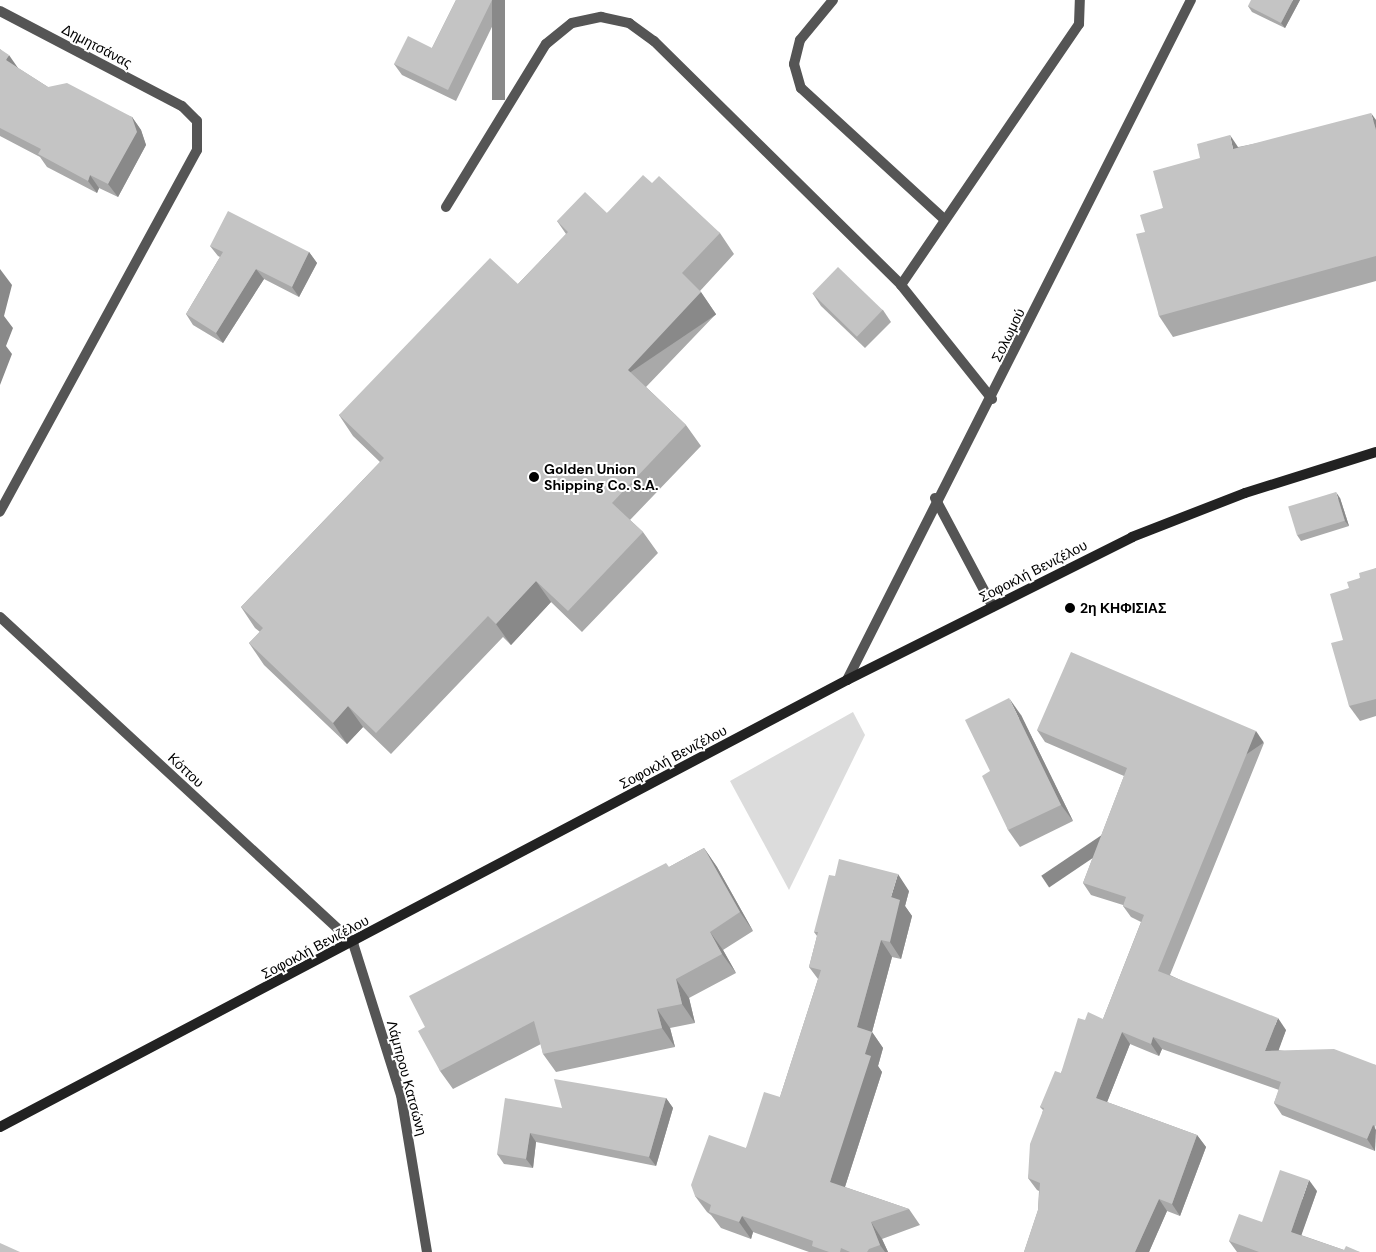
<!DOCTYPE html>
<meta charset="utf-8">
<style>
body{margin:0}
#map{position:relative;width:1376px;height:1252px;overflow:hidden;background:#fff;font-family:"DM Sans",sans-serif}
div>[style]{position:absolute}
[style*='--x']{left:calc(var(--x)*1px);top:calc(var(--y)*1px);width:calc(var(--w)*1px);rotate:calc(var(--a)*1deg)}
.green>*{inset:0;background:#dcdcdc}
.service>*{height:10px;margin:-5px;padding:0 5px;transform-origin:5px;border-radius:5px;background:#555}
.minor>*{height:10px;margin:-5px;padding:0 5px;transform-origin:5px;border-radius:5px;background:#555}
.secondary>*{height:10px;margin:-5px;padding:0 5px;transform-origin:5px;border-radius:5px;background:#222}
.wall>*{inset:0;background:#a9a9a9}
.shaded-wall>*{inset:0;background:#898989;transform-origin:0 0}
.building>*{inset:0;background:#c4c4c4;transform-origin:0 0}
.dots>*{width:14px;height:14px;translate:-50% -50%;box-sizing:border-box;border:2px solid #fff;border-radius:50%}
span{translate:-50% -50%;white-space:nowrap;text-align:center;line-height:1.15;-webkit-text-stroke:4px #fff;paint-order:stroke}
.street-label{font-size:14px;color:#000}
.poi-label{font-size:14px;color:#000;font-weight:700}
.left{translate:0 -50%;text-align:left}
</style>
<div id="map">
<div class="green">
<div style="clip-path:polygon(853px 712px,865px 735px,789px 890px,730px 781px)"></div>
</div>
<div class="service">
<div style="--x:833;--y:0;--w:52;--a:129.5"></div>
<div style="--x:800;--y:40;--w:25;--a:104"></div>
<div style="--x:794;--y:64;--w:25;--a:74"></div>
<div style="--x:801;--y:88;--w:195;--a:42.5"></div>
<div style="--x:446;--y:207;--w:191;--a:-58.5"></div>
<div style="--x:546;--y:44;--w:33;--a:-39"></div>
<div style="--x:572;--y:23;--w:30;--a:-12"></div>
<div style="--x:601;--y:17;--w:29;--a:12"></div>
<div style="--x:629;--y:23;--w:31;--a:36"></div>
<div style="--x:654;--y:41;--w:347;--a:44.6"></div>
<div style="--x:901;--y:285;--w:146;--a:51.4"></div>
<div style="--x:901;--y:285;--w:316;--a:-55.7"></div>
<div style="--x:1079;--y:24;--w:24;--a:-88"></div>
</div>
<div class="minor">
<div style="--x:0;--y:11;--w:205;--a:27.6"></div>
<div style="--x:182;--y:106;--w:21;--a:45"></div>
<div style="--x:197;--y:121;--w:29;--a:90"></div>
<div style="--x:197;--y:150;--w:412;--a:118.6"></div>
<div style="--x:935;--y:498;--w:123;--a:62"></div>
<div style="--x:0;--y:617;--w:481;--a:42.7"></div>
<div style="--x:353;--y:943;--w:159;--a:72.5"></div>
<div style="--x:401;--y:1095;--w:159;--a:80.6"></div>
<div style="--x:847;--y:680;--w:762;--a:-63.17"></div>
</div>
<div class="secondary">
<div style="--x:0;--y:1127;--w:958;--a:-27.82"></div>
<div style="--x:847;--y:680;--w:319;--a:-26.6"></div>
<div style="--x:1132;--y:537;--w:121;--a:-21.3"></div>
<div style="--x:1245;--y:493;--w:137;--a:-17.4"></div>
</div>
<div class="wall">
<div style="clip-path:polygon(456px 0,505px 0,456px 101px,402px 75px,394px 64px,432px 48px)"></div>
<div style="clip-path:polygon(1300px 0,1285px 28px,1252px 12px,1248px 6px)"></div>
<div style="clip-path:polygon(0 49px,18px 68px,48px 87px,132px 117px,141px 130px,146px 145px,118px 197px,99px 188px,97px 193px,47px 167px,40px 157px,0 136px)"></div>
<div style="clip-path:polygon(1376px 120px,1376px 281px,1173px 337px,1159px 316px,1145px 232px,1163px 208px,1238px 147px)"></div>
<div style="clip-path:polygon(652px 183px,720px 233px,734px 254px,700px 291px,716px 314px,646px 387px,686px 425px,701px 446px,630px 520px,643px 532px,658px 553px,582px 632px,551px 602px,511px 645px,503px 637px,391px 754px,363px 727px,347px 744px,264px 665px,249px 643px,260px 632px,255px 628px,241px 607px,380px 462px,353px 436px,339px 415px,518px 284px,566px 234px,557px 221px,607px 213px)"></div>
<div style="clip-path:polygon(210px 246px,309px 252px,317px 263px,299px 297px,264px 279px,223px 343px,193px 325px,186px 314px,220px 257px,218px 256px)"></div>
<div style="clip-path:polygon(813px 294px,883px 310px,891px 322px,865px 348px,821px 306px)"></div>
<div style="clip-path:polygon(1340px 498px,1349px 526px,1301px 541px,1297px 535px)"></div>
<div style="clip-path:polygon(1376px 568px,1376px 716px,1360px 721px,1349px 706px,1343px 640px,1349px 588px,1360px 578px)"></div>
<div style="clip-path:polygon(1021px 715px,1073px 821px,1020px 847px,1008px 830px,990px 771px)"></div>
<div style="clip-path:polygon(1037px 730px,1264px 743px,1170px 975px,1286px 1030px,1278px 1050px,1376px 1065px,1375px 1151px,1282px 1115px,1274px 1103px,1279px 1090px,1162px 1049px,1159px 1056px,1130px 1044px,1107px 1102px,1197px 1135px,1206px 1147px,1180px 1216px,1167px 1211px,1149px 1252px,1024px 1252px,1038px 1210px,1039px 1191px,1037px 1190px,1028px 1178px,1043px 1110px,1040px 1107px,1061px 1073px,1085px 1020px,1103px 1019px,1141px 922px,1131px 917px,1123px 906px,1123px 905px,1091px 895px,1083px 883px,1124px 776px,1045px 742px)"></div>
<div style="clip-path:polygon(704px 848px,717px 867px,753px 931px,723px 950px,736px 973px,689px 998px,695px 1023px,670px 1028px,675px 1047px,556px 1072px,543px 1054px,541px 1044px,453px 1089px,440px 1071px,425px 1027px,669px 867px)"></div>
<div style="clip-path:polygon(909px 891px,905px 906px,912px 916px,901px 959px,892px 957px,872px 1032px,883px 1048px,878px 1066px,882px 1072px,845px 1187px,909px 1209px,920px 1225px,882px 1239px,888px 1252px,809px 1252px,753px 1232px,751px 1239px,721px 1228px,711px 1215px,707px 1212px,695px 1196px,746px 1148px,780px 1097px,818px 979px,809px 967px,817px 936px,814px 932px)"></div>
<div style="clip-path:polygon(666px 1098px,673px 1108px,656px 1166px,536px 1142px,533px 1168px,504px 1164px,497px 1154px,562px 1108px)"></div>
<div style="clip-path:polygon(1317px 1191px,1301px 1235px,1344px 1250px,1360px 1252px,1237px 1252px,1229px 1241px)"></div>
</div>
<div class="shaded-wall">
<div style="left:492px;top:0;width:13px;height:100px"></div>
<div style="clip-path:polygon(1293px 0,1300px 0,1285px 28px,1281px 23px)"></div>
<div style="clip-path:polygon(9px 55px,18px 68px,15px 73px,6px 60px)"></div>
<div style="clip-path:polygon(1371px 113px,1376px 120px,1376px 130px)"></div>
<div style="clip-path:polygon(132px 117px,141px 130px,146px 145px,118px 197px,108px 184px)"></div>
<div style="clip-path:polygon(1230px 135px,1244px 156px,1233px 149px)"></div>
<div style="clip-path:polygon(90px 175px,99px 188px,97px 193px,88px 181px)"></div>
<div style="clip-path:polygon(309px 252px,317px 263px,299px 297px,292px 287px)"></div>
<div style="clip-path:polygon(0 269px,12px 285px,4px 316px,13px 328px,6px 346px,12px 354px,0 385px)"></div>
<div style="clip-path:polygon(256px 269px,264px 279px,223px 343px,216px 333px)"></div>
<div style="left:701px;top:292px;width:27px;height:107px;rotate:56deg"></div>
<div style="clip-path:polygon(1336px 492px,1340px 498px,1349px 526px,1345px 521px)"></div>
<div style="clip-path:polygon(536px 581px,551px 602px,511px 645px,496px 624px)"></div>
<div style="clip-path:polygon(1009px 698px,1021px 715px,1073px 821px,1061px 805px)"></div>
<div style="clip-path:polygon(348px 706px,363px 727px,347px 744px,333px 723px)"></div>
<div style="left:1256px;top:731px;width:14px;height:259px;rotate:56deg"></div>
<div style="clip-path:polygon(704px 848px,717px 867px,753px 931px,740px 912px)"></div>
<div style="clip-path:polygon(898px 874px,909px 891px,905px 906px,912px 916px,901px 959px,890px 942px,891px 897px)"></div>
<div style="clip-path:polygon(710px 932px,723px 950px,736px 973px,722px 954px)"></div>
<div style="clip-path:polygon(881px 940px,892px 957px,872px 1032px,883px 1048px,878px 1066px,882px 1072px,841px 1199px,830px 1182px,865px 1054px,857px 1027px)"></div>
<div style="clip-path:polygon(676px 979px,689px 998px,695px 1023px,682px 1004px)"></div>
<div style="clip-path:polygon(657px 1009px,670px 1028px,675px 1047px,662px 1028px)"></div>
<div style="clip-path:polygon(1278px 1018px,1286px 1030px,1274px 1063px,1265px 1051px)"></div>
<div style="clip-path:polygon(1122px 1032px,1130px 1044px,1104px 1110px,1096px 1098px)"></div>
<div style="clip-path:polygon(1153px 1037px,1162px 1049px,1159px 1056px,1151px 1044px)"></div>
<div style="clip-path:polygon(666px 1098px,673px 1108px,656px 1166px,649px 1157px)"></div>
<div style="clip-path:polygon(1373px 1125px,1376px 1130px,1375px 1151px,1367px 1139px)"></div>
<div style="clip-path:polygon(530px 1133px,536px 1142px,533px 1168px,526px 1159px)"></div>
<div style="clip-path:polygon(1197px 1135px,1206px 1147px,1180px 1216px,1172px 1204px)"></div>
<div style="clip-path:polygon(1309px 1180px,1317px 1191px,1299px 1242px,1291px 1232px)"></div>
<div style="clip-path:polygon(1159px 1199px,1167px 1211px,1149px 1252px,1135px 1252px)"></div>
<div style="clip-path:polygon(742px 1216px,753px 1232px,751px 1239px,739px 1222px)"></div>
<div style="clip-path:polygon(871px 1222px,882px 1239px,888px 1252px,885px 1252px,880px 1245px)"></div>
</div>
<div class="building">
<div style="clip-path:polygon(456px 0,492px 0,448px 90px,394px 64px,408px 36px,432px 48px)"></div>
<div style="clip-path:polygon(1251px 0,1293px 0,1281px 23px,1248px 6px)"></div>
<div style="clip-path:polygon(0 49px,9px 55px,6px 60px,48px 87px,67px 83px,132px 117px,137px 132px,108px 184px,90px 175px,88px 181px,38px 154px,41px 149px,0 128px)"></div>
<div style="clip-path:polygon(1371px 113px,1376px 130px,1376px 256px,1159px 316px,1136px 234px,1145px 232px,1140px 215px,1163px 208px,1153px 171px,1200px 158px,1197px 144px,1230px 135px,1233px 149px)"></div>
<div style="clip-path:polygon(643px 175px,652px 183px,659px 176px,720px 233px,682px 273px,701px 292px,628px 370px,686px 425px,612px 503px,643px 532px,568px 611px,536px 581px,496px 624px,488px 616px,376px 733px,348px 706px,333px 723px,249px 643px,263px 628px,241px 607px,384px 458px,339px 415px,490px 258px,518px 284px,568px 232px,557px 221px,585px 192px,607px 213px)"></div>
<div style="clip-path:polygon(228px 211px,309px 252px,292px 287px,256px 269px,216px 333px,186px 314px,223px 252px,210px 246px)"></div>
<div style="left:838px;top:267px;width:62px;height:37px;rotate:44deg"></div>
<div style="left:1336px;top:492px;width:30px;height:50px;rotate:73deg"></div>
<div style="clip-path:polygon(1376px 568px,1376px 699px,1349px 706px,1331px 643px,1343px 640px,1330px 594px,1349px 588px,1347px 582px,1360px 578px,1359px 573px)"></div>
<div style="clip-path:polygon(1071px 652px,1256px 731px,1158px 971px,1278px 1018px,1265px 1051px,1334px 1049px,1376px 1065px,1376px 1126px,1373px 1125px,1367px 1139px,1274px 1103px,1281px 1082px,1153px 1037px,1151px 1044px,1122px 1032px,1096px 1098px,1197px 1135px,1172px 1204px,1159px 1199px,1135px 1252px,1024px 1252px,1038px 1210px,1040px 1183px,1028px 1178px,1030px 1144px,1044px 1108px,1040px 1107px,1055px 1071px,1061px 1073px,1078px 1018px,1085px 1020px,1088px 1012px,1103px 1019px,1144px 915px,1123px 906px,1126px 897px,1083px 883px,1127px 768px,1037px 730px)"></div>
<div style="clip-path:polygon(1009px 698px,1061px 805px,1008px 830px,982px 776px,990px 771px,965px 720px)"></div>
<div style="clip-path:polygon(704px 848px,740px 912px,710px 932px,722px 954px,676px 979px,682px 1004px,657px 1009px,662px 1028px,543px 1054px,534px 1021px,440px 1071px,418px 1031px,425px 1027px,409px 996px,666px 863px,669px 867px)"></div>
<div style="clip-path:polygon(839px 859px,898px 874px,891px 897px,900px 900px,890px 942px,881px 940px,857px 1027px,872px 1032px,865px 1054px,871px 1056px,830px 1182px,909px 1209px,871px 1222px,880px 1245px,869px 1249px,867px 1252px,850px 1252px,841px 1248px,840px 1252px,829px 1252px,812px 1246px,813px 1241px,742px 1216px,739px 1222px,709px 1212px,711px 1205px,695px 1196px,691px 1185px,709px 1135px,746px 1148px,764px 1092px,780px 1097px,821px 970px,809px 967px,818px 932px,814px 932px,829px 875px,835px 876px)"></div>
<div style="clip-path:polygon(554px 1079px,666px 1098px,649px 1157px,530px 1133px,526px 1159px,497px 1154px,505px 1098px,562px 1108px)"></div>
<div style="clip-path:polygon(1280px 1170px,1309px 1180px,1291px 1232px,1344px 1250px,1346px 1246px,1360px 1252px,1259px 1252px,1229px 1241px,1239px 1214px,1262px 1222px)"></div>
<div style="clip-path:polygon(0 1243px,20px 1252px,0 1252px)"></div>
</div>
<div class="dots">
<div style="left:534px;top:477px;background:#000"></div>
<div style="left:1070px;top:608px;background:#000"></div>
</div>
<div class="street-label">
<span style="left:97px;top:46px;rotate:28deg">Δημητσάνας</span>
<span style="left:1008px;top:335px;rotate:-64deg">Σολωμού</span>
<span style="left:1033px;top:571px;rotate:-27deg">Σοφοκλή Βενιζέλου</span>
<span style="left:673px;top:757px;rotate:-28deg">Σοφοκλή Βενιζέλου</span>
<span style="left:186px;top:770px;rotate:43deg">Κόττου</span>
<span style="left:315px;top:947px;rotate:-28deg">Σοφοκλή Βενιζέλου</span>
<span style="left:407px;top:1078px;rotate:75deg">Λάμπρου Κατσώνη</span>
</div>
<div class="poi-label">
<span class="left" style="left:544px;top:477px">Golden Union<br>Shipping Co. S.A.</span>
<span class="left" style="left:1080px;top:608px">2η ΚΗΦΙΣΙΑΣ</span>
</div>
</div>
